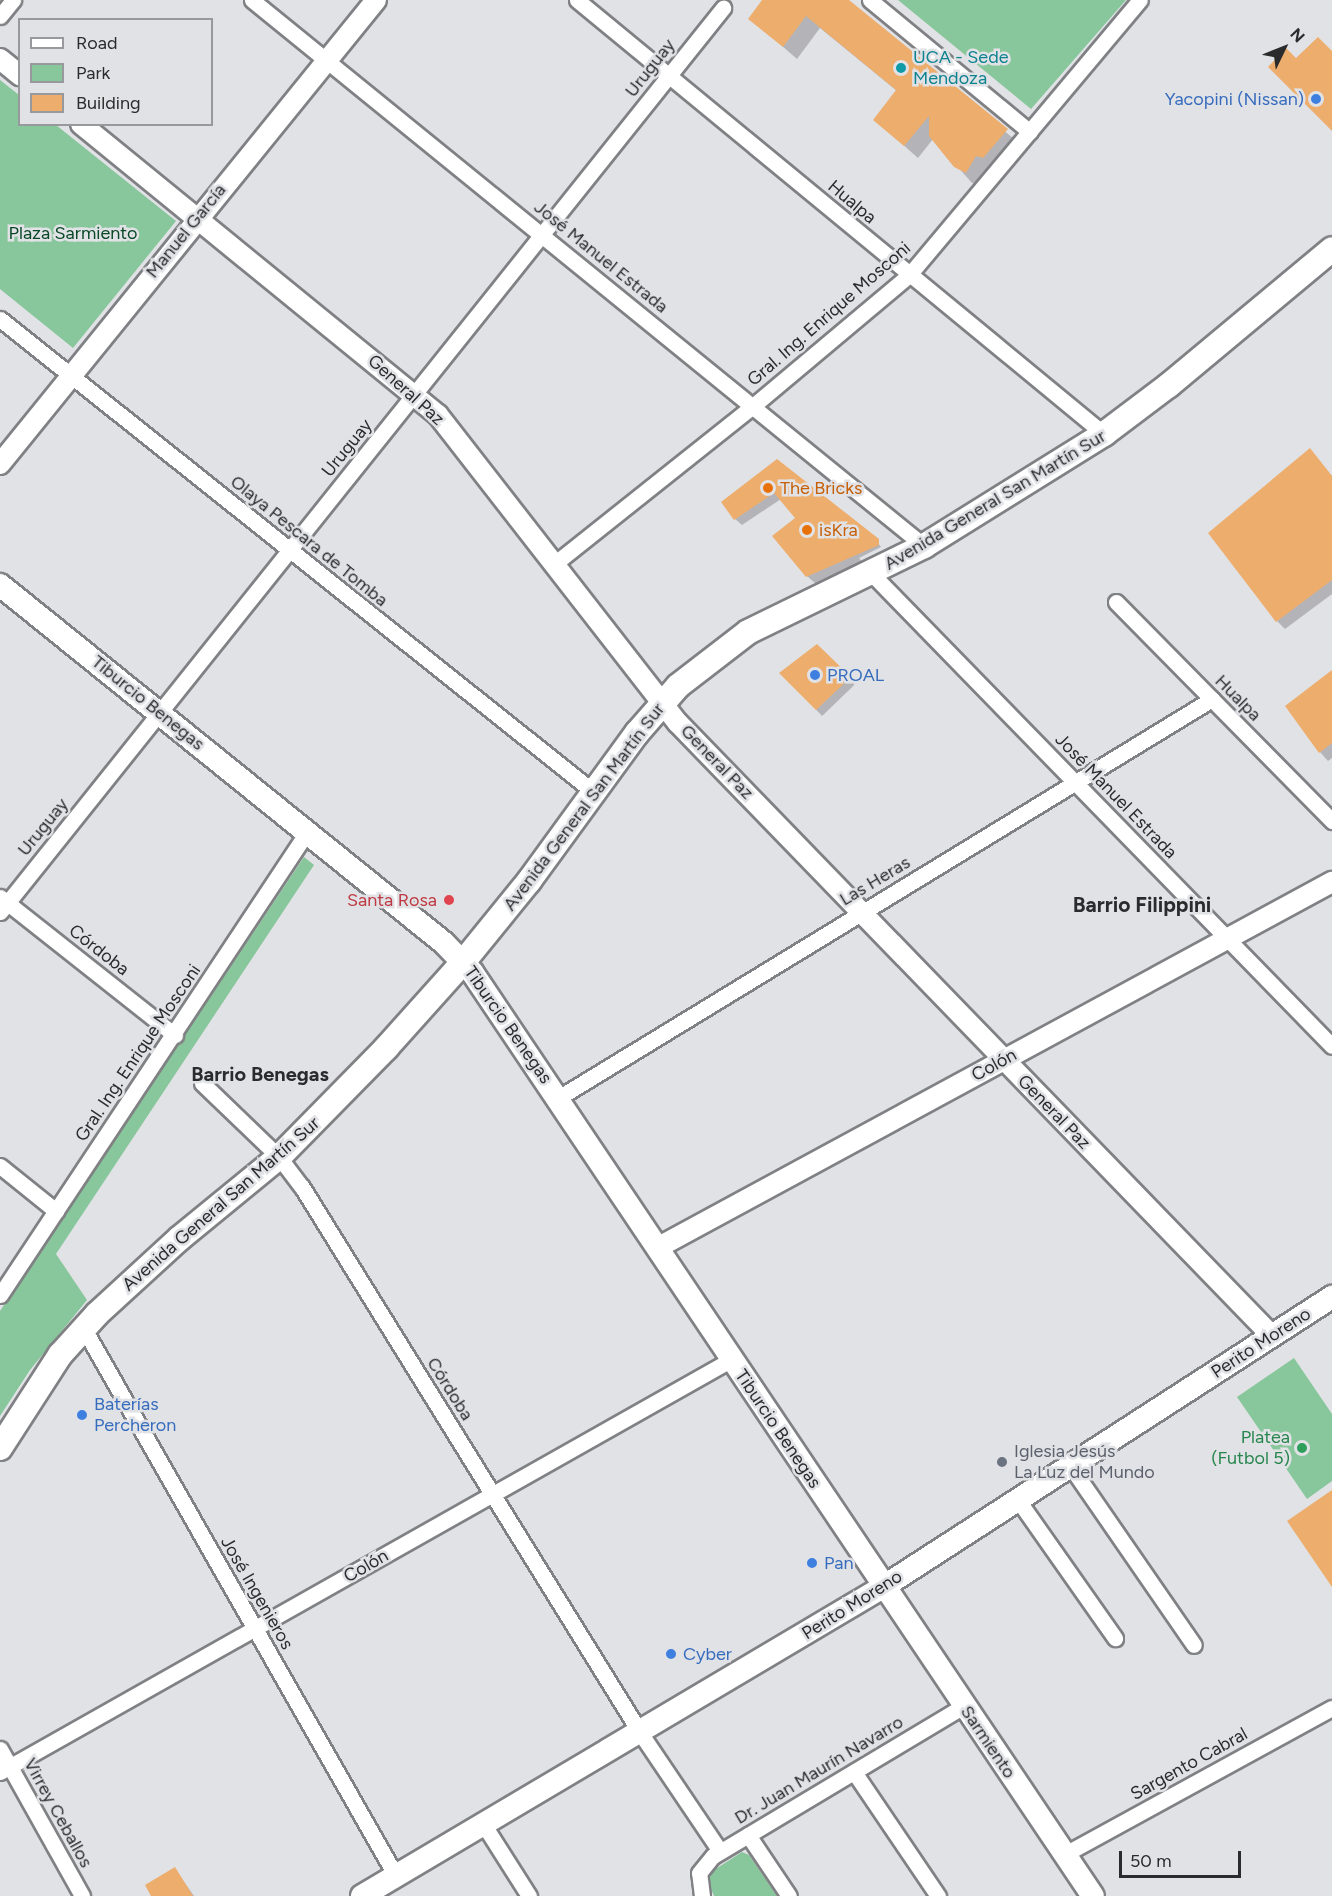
<!DOCTYPE html>
<meta charset="utf-8">
<style>
body{margin:0}
#map{position:relative;width:1332px;height:1896px;overflow:hidden;background:#e1e2e6;font-family:Figtree,sans-serif}
div>[style]{position:absolute}
[style*='--x']{left:calc(var(--x)*1px);top:calc(var(--y)*1px);width:calc(var(--w)*1px);rotate:calc(var(--a)*1deg)}
.green>*{inset:0;background:#88c69b}
.shadow>*{inset:0;background:#0003;transform-origin:0 0}
.building>*{inset:0;background:#edad6c}
.roads{filter:drop-shadow(2px 0 #808184) drop-shadow(-2px 0 #808184) drop-shadow(0 2px #808184) drop-shadow(0 -2px #808184)}
.minor>*{height:15px;margin:-7.5px;padding:0 7.5px;transform-origin:7.5px;border-radius:7.5px;background:#fff}
.tertiary>*{height:20px;margin:-10px;padding:0 10px;transform-origin:10px;border-radius:10px;background:#fff}
.secondary>*{height:22px;margin:-11px;padding:0 11px;transform-origin:11px;border-radius:11px;background:#fff}
.primary>*{height:24px;margin:-12px;padding:0 12px;transform-origin:12px;border-radius:12px;background:#fff}
.dots>*{width:16px;height:16px;translate:-50% -50%;box-sizing:border-box;border:3px solid #e1e2e6;border-radius:50%}
span{translate:-50% -50%;white-space:nowrap;text-align:center;line-height:1.15;-webkit-text-stroke:5px #e1e2e6;paint-order:stroke}
.culture-label{font-size:18px;color:#0d838f}
.left{translate:0 -50%;text-align:left}
.street-label{font-size:18px;color:#2a2b2c}
.shop-label{font-size:18px;color:#366cbe}
.right{translate:-100% -50%;text-align:right}
.park-label{font-size:18px;color:#084826}
.food-label{font-size:18px;color:#c56008}
.health-label{font-size:18px;color:#be3a42}
.leisure-label{font-size:18px;color:#27864d}
.worship-label{font-size:18px;color:#5b616d}
.neighbourhood-label{font-size:20px;color:#2a2b2c;font-weight:700}
.quarter-label{font-size:21px;color:#2a2b2c;font-weight:700}
.legend{position:absolute;left:18px;top:18px;width:195px;height:108px;box-sizing:border-box;background:#e1e2e6;border:2px solid #98999c;margin:0;padding:8px 10px;list-style:none;font-size:18px;color:#2a2b2c}
.legend li{display:flex;align-items:center;gap:12px;height:30px}
.legend b{width:30px;border:2px solid #98999c}
.north{position:absolute;left:1254px;top:18px;width:60px;height:60px;-webkit-text-stroke:4px #e1e2e6;paint-order:stroke;rotate:47deg;font-size:16px;font-weight:700;line-height:24px;text-align:center;color:#2a2b2c}
.north::after{content:'';display:block;margin:auto;width:21px;height:27px;background:#2a2b2c;clip-path:polygon(50% 0,100% 100%,50% 72%,0 100%)}
.scale{position:absolute;left:1119px;top:1851px;width:122px;height:27px;box-sizing:border-box;border:3px solid #2a2b2c;border-top:0;padding-left:8px;font-size:18px;line-height:21px;white-space:nowrap;color:#2a2b2c;-webkit-text-stroke:4px #e1e2e6;paint-order:stroke}
</style>
<div id="map">
<div class="green">
<div style="clip-path:polygon(898px 0,1126px 0,1031px 109px)"></div>
<div style="clip-path:polygon(0 80px,19px 95px,20px 124px,56px 125px,176px 221px,73px 348px,0 289px)"></div>
<div style="clip-path:polygon(304px 857px,314px 865px,56px 1254px,87px 1300px,30px 1370px,0 1416px,0 1311px)"></div>
<div style="clip-path:polygon(1294px 1358px,1332px 1414px,1332px 1481px,1307px 1499px,1237px 1397px)"></div>
<div style="clip-path:polygon(742px 1852px,749px 1855px,777px 1896px,714px 1896px,708px 1882px,711px 1872px)"></div>
</div>
<div class="shadow">
<div style="clip-path:polygon(764px 0,846px 0,1019px 143px,996px 170px,989px 168px,982px 184px,972px 183px,933px 139px,918px 158px,875px 120px,897px 91px,820px 28px,797px 59px,750px 18px)"></div>
<div style="clip-path:polygon(1310px 450px,1332px 476px,1332px 594px,1285px 629px,1277px 621px)"></div>
<div style="clip-path:polygon(777px 461px,878px 543px,881px 547px,859px 558px,863px 563px,816px 584px,807px 576px,797px 518px,781px 499px,742px 525px,735px 519px)"></div>
<div style="left:817px;top:646px;width:54px;height:45px;rotate:46deg"></div>
<div style="clip-path:polygon(1332px 672px,1332px 758px,1328px 761px,1320px 752px)"></div>
<div style="clip-path:polygon(175px 1869px,194px 1896px,153px 1896px)"></div>
</div>
<div class="building">
<div style="clip-path:polygon(762px 0,849px 0,1008px 129px,983px 158px,976px 156px,966px 173px,954px 167px,929px 136px,929px 116px,904px 146px,873px 120px,896px 90px,806px 16px,783px 47px,748px 19px)"></div>
<div style="clip-path:polygon(1318px 37px,1332px 51px,1332px 131px,1268px 67px,1286px 48px,1296px 58px)"></div>
<div style="clip-path:polygon(1310px 448px,1332px 476px,1332px 580px,1276px 622px,1208px 533px)"></div>
<div style="clip-path:polygon(777px 459px,879px 539px,879px 545px,806px 577px,772px 536px,795px 518px,774px 493px,734px 520px,721px 502px)"></div>
<div style="clip-path:polygon(817px 644px,851px 677px,816px 710px,779px 673px)"></div>
<div style="clip-path:polygon(1332px 670px,1332px 743px,1319px 753px,1285px 706px)"></div>
<div style="clip-path:polygon(1332px 1490px,1332px 1587px,1287px 1521px)"></div>
<div style="clip-path:polygon(175px 1867px,193px 1896px,151px 1896px,145px 1885px)"></div>
</div>
<div class="roads">
<div class="minor">
<div style="--x:252;--y:0;--w:866;--a:39.09"></div>
<div style="--x:577;--y:0;--w:683;--a:39.47"></div>
<div style="--x:870;--y:0;--w:207;--a:39.5"></div>
<div style="--x:0;--y:16;--w:21;--a:-51"></div>
<div style="--x:0;--y:319;--w:761;--a:38.54"></div>
<div style="--x:553;--y:565;--w:256;--a:-38.5"></div>
<div style="--x:753;--y:406;--w:204;--a:-40"></div>
<div style="--x:909;--y:275;--w:359;--a:-50"></div>
<div style="--x:871;--y:573;--w:660;--a:45.74"></div>
<div style="--x:1116;--y:602;--w:308;--a:45.4"></div>
<div style="--x:0;--y:897;--w:223;--a:38.3"></div>
<div style="--x:0;--y:912;--w:1158;--a:-51.35"></div>
<div style="--x:202;--y:1083;--w:107;--a:43.9"></div>
<div style="--x:279;--y:1157;--w:38;--a:53"></div>
<div style="--x:302;--y:1187;--w:644;--a:58.21"></div>
<div style="--x:641;--y:1734;--w:141;--a:56"></div>
<div style="--x:558;--y:1098;--w:766;--a:-31.39"></div>
<div style="--x:0;--y:1166;--w:72;--a:38.8"></div>
<div style="--x:0;--y:1295;--w:556;--a:-56.45"></div>
<div style="--x:84;--y:1329;--w:630;--a:60.3"></div>
<div style="--x:1071;--y:1467;--w:216;--a:55.4"></div>
<div style="--x:1018;--y:1500;--w:169;--a:54.9"></div>
<div style="--x:0;--y:1749;--w:168;--a:60.8"></div>
<div style="--x:0;--y:1772;--w:840;--a:-29.43"></div>
<div style="--x:854;--y:1772;--w:150;--a:55.9"></div>
<div style="--x:484;--y:1825;--w:84;--a:57.6"></div>
<div style="--x:748;--y:1835;--w:73;--a:56.1"></div>
<div style="--x:1065;--y:1854;--w:304;--a:-28.7"></div>
<div style="--x:702;--y:1896;--w:23;--a:-97"></div>
<div style="--x:699;--y:1873;--w:22;--a:-51"></div>
<div style="--x:713;--y:1856;--w:292;--a:-30.9"></div>
</div>
<div class="tertiary">
<div style="--x:0;--y:59;--w:26;--a:39"></div>
<div style="--x:81;--y:124;--w:461;--a:39.2"></div>
<div style="--x:438;--y:415;--w:390;--a:52.1"></div>
<div style="--x:678;--y:723;--w:854;--a:45.9"></div>
<div style="--x:0;--y:464;--w:597;--a:-50.98"></div>
<div style="--x:657;--y:1248;--w:768;--a:-28.47"></div>
</div>
<div class="secondary">
<div style="--x:0;--y:585;--w:570;--a:38.88"></div>
<div style="--x:444;--y:943;--w:40;--a:46"></div>
<div style="--x:472;--y:972;--w:1113;--a:56.1"></div>
<div style="--x:362;--y:1896;--w:606;--a:-30.67"></div>
<div style="--x:883;--y:1587;--w:535;--a:-32.86"></div>
</div>
<div class="primary">
<div style="--x:0;--y:1448;--w:111;--a:-57.2"></div>
<div style="--x:60;--y:1355;--w:55;--a:-47.9"></div>
<div style="--x:97;--y:1314;--w:113;--a:-42.5"></div>
<div style="--x:180;--y:1238;--w:128;--a:-39.3"></div>
<div style="--x:279;--y:1157;--w:153;--a:-45.5"></div>
<div style="--x:386;--y:1048;--w:117;--a:-48.1"></div>
<div style="--x:464;--y:961;--w:103;--a:-50.9"></div>
<div style="--x:529;--y:881;--w:183;--a:-53.9"></div>
<div style="--x:637;--y:733;--w:62;--a:-48.9"></div>
<div style="--x:678;--y:686;--w:88;--a:-37.6"></div>
<div style="--x:748;--y:632;--w:196;--a:-26"></div>
<div style="--x:924;--y:546;--w:212;--a:-31.9"></div>
<div style="--x:1104;--y:434;--w:81;--a:-37"></div>
<div style="--x:1169;--y:385;--w:212;--a:-39.8"></div>
</div>
</div>
<div class="dots">
<div style="left:901px;top:68px;background:#0f9aa8"></div>
<div style="left:1316px;top:99px;background:#3f7fe0"></div>
<div style="left:768px;top:488px;background:#e8710a"></div>
<div style="left:807px;top:530px;background:#e8710a"></div>
<div style="left:815px;top:675px;background:#3f7fe0"></div>
<div style="left:449px;top:900px;background:#e0444e"></div>
<div style="left:82px;top:1415px;background:#3f7fe0"></div>
<div style="left:1302px;top:1448px;background:#2e9e5b"></div>
<div style="left:1002px;top:1462px;background:#6b7280"></div>
<div style="left:812px;top:1563px;background:#3f7fe0"></div>
<div style="left:671px;top:1654px;background:#3f7fe0"></div>
</div>
<div class="culture-label">
<span class="left" style="left:913px;top:68px">UCA - Sede<br>Mendoza</span>
</div>
<div class="street-label">
<span style="left:650px;top:68px;rotate:-52deg">Uruguay</span>
<span style="left:852px;top:202px;rotate:40deg">Hualpa</span>
<span style="left:186px;top:231px;rotate:-51deg">Manuel García</span>
<span style="left:601px;top:257px;rotate:39deg">José Manuel Estrada</span>
<span style="left:829px;top:314px;rotate:-41deg">Gral. Ing. Enrique Mosconi</span>
<span style="left:406px;top:390px;rotate:42deg">General Paz</span>
<span style="left:347px;top:448px;rotate:-51deg">Uruguay</span>
<span style="left:995px;top:500px;rotate:-31deg">Avenida General San Martín Sur</span>
<span style="left:309px;top:541px;rotate:39deg">Olaya Pescara de Tomba</span>
<span style="left:1238px;top:698px;rotate:45deg">Hualpa</span>
<span style="left:148px;top:703px;rotate:39deg">Tiburcio Benegas</span>
<span style="left:717px;top:762px;rotate:46deg">General Paz</span>
<span style="left:1116px;top:796px;rotate:46deg">José Manuel Estrada</span>
<span style="left:584px;top:807px;rotate:-53deg">Avenida General San Martín Sur</span>
<span style="left:43px;top:827px;rotate:-51deg">Uruguay</span>
<span style="left:875px;top:881px;rotate:-31deg">Las Heras</span>
<span style="left:99px;top:950px;rotate:38deg">Córdoba</span>
<span style="left:508px;top:1025px;rotate:55deg">Tiburcio Benegas</span>
<span style="left:138px;top:1053px;rotate:-56deg">Gral. Ing. Enrique Mosconi</span>
<span style="left:994px;top:1065px;rotate:-29deg">Colón</span>
<span style="left:1054px;top:1112px;rotate:46deg">General Paz</span>
<span style="left:221px;top:1204px;rotate:-41deg">Avenida General San Martín Sur</span>
<span style="left:1261px;top:1343px;rotate:-33deg">Perito Moreno</span>
<span style="left:450px;top:1389px;rotate:58deg">Córdoba</span>
<span style="left:778px;top:1429px;rotate:56deg">Tiburcio Benegas</span>
<span style="left:366px;top:1566px;rotate:-30deg">Colón</span>
<span style="left:257px;top:1593px;rotate:60deg">José Ingenieros</span>
<span style="left:852px;top:1605px;rotate:-32deg">Perito Moreno</span>
<span style="left:988px;top:1742px;rotate:56deg">Sarmiento</span>
<span style="left:1189px;top:1764px;rotate:-29deg">Sargento Cabral</span>
<span style="left:819px;top:1770px;rotate:-31deg">Dr. Juan Maurín Navarro</span>
<span style="left:58px;top:1813px;rotate:61deg">Virrey Ceballos</span>
</div>
<div class="shop-label">
<span class="right" style="left:1304px;top:99px">Yacopini (Nissan)</span>
<span class="left" style="left:827px;top:675px">PROAL</span>
<span class="left" style="left:94px;top:1415px">Baterías<br>Percheron</span>
<span class="left" style="left:824px;top:1563px">Pan</span>
<span class="left" style="left:683px;top:1654px">Cyber</span>
</div>
<div class="park-label">
<span style="left:73px;top:233px">Plaza Sarmiento</span>
</div>
<div class="food-label">
<span class="left" style="left:780px;top:488px">The Bricks</span>
<span class="left" style="left:819px;top:530px">isKra</span>
</div>
<div class="health-label">
<span class="right" style="left:437px;top:900px">Santa Rosa</span>
</div>
<div class="leisure-label">
<span class="right" style="left:1290px;top:1448px">Platea<br>(Futbol 5)</span>
</div>
<div class="worship-label">
<span class="left" style="left:1014px;top:1462px">Iglesia Jesús<br>La Luz del Mundo</span>
</div>
<div class="neighbourhood-label">
<span style="left:260px;top:1074px">Barrio Benegas</span>
</div>
<div class="quarter-label">
<span style="left:1142px;top:905px">Barrio Filippini</span>
</div>
<ul class="legend">
<li><b style="height:8px;background:#fff"></b>Road</li>
<li><b style="height:16px;background:#88c69b"></b>Park</li>
<li><b style="height:16px;background:#edad6c"></b>Building</li>
</ul>
<div class="north">N</div>
<div class="scale">50 m</div>
</div>
